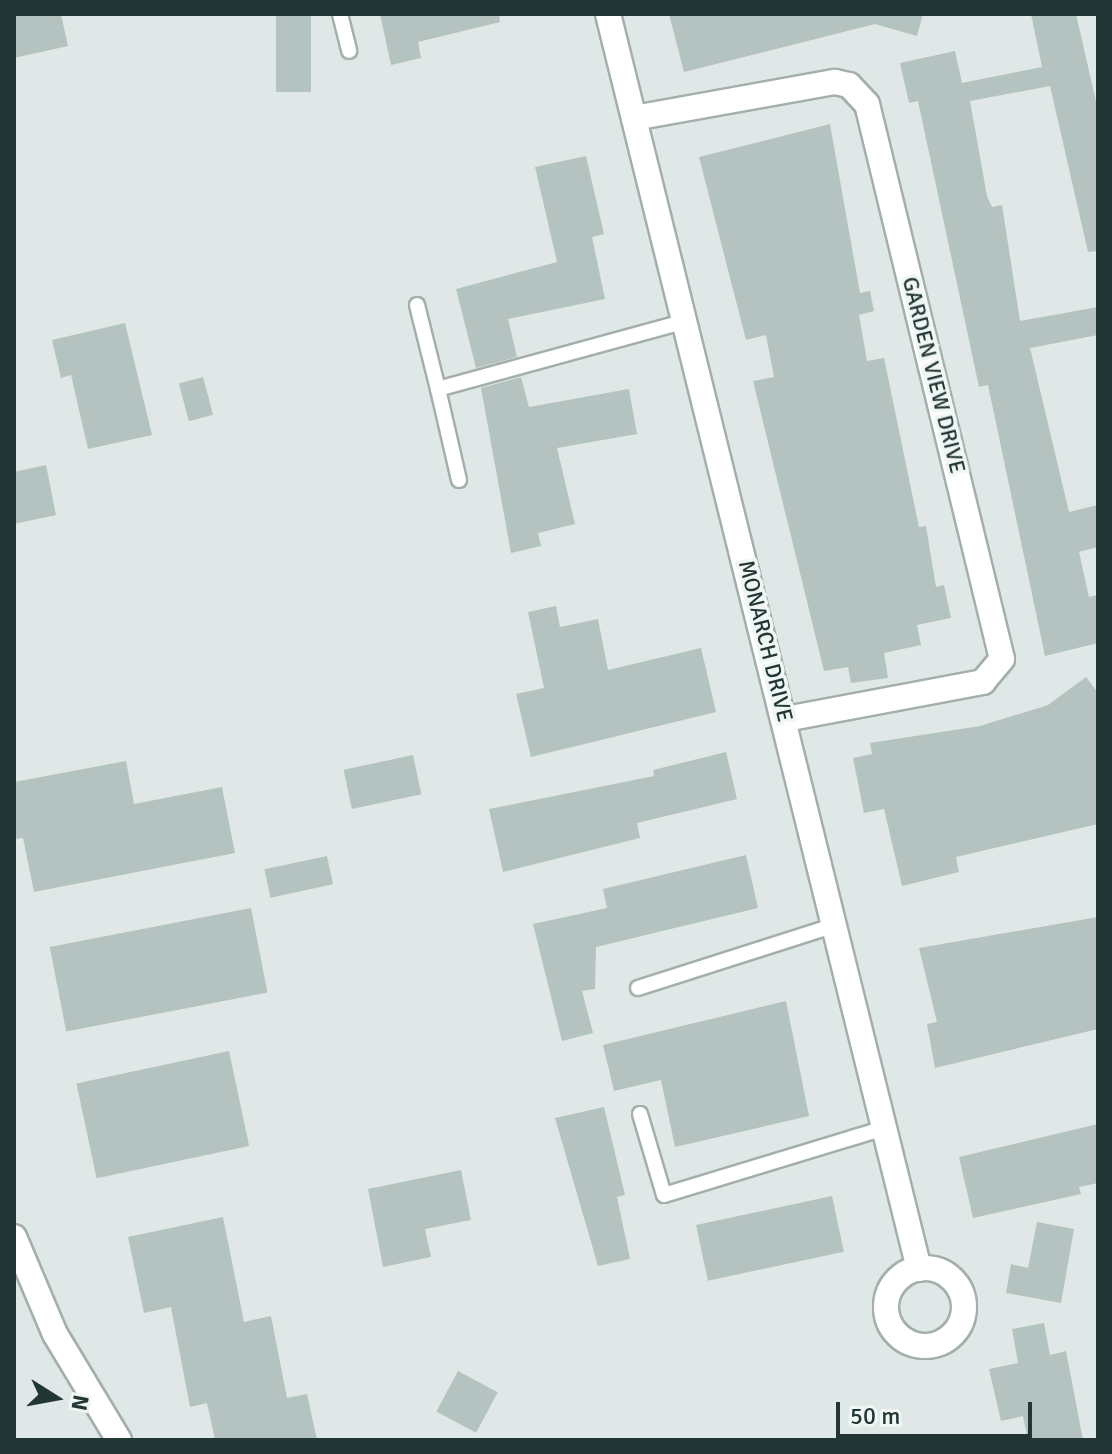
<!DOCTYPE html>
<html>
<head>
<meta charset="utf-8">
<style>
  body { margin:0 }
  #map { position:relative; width:1112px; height:1454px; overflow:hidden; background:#dfe8e6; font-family:Signika,sans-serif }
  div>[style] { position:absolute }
  .building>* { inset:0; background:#b5c3c0; transform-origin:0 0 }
  .roads { filter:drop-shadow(2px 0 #a3afad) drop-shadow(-2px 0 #a3afad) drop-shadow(0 2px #a3afad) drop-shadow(0 -2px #a3afad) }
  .lane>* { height:14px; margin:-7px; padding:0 7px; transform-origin:7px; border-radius:7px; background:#fff }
  .street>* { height:24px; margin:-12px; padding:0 12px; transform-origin:12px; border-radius:12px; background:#fff }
  .street>.ring { margin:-12px; padding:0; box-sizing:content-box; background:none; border:24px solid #fff; border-radius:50% }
  .secondary>* { height:24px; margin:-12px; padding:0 12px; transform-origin:12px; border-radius:12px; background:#fff }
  span { translate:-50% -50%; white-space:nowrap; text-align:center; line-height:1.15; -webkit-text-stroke:7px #eff6f4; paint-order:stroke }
  .street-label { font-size:22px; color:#223635 }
  .frame { position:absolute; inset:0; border:16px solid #223635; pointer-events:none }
  .north { position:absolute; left:16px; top:1358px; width:80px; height:80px; -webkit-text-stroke:6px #eff6f4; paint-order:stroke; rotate:101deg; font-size:22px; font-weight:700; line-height:32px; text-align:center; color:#223635 }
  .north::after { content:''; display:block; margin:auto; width:28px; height:36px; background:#223635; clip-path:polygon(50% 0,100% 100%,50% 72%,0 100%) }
  .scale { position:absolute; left:836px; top:1402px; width:196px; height:36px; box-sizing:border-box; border:4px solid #223635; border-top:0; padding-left:10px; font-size:24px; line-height:28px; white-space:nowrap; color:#223635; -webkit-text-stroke:6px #eff6f4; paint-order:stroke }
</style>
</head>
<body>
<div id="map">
  <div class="building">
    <div style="clip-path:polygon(14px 14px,61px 14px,68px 46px,14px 58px)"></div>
    <div style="left:276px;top:14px;width:35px;height:78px"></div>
    <div style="clip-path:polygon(380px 14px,499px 14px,500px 22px,418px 42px,421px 58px,391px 65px)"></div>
    <div style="clip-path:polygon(669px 14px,923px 14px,917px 36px,875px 24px,684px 72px)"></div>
    <div style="clip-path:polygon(1031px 14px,1076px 14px,1098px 110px,1098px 251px,1088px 252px,1050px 86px,970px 101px,987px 196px,992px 207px,1002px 205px,1020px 321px,1098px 307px,1098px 335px,1030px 348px,1069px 512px,1098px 505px,1098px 547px,1079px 552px,1089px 597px,1098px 595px,1098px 643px,1045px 656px,988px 385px,979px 387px,918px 101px,909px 103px,900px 63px,955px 51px,962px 83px,1042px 67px)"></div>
    <div style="clip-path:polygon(830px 124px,860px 293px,870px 291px,874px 311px,859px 315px,867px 361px,884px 358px,919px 527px,926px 526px,936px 587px,944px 585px,951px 618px,917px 625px,921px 645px,884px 653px,888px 678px,851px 683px,848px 667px,824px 671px,753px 381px,774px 377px,766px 335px,746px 340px,699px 157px)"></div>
    <div style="clip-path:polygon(586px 156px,604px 234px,592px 237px,605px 299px,508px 319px,517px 357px,476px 368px,456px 289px,557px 262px,535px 167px)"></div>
    <div style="clip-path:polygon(125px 323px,152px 435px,88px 449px,71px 375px,61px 378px,52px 340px)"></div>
    <div style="left:203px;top:377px;width:39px;height:25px;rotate:75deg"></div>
    <div style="clip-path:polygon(521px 377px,529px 407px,629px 389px,637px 434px,557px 448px,575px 524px,538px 533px,541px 546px,511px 553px,481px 388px)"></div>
    <div style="clip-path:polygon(46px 465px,56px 515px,14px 524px,14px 472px)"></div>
    <div style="clip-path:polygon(556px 606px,560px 627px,598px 619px,608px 670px,701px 648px,716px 712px,531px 757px,516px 694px,544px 688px,528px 612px)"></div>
    <div style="clip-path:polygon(1086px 677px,1098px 693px,1098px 824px,956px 857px,959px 872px,902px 886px,884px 809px,864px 813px,853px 758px,872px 754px,870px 743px,980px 726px,1048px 705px)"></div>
    <div style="clip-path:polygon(726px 752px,737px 799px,637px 823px,640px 838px,503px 872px,489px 809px,654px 776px,653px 770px)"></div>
    <div style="left:413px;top:755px;width:40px;height:71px;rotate:78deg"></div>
    <div style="clip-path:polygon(126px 761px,134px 804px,222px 787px,235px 853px,34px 892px,23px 838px,14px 839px,14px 782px)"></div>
    <div style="clip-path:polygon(746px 855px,758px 908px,596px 947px,595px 989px,582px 991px,593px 1033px,562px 1041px,533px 924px,607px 908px,603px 889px)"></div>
    <div style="left:327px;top:856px;width:29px;height:64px;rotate:78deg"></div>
    <div style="left:251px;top:908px;width:86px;height:205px;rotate:79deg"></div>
    <div style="clip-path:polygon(1098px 917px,1098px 1029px,935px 1068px,927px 1024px,937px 1022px,919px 948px)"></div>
    <div style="clip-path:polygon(786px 1001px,809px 1116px,675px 1147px,661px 1080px,614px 1091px,603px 1045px)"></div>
    <div style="left:229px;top:1051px;width:97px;height:156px;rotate:78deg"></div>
    <div style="clip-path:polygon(604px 1107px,625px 1195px,617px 1197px,630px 1259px,598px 1266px,555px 1118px)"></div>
    <div style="clip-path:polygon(1098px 1124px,1098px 1183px,1079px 1187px,1081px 1194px,973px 1218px,959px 1157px)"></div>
    <div style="clip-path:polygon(461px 1170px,471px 1220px,425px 1229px,431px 1257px,383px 1267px,368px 1189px)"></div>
    <div style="left:832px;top:1196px;width:57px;height:139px;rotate:78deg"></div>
    <div style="clip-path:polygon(223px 1217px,244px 1322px,271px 1316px,287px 1398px,307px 1394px,317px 1440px,215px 1440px,207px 1403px,190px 1407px,171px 1307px,144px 1313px,128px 1237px)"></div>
    <div style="clip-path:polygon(1037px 1222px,1074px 1229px,1061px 1303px,1006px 1293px,1011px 1264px,1028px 1268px)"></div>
    <div style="clip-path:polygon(1044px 1323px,1050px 1355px,1066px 1351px,1083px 1440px,1028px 1440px,1023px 1416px,1001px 1421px,989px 1369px,1018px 1363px,1012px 1329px)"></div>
    <div style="left:458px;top:1371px;width:45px;height:46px;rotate:28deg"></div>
  </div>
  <div class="roads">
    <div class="lane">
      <div style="left:340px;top:14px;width:38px;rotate:76deg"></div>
      <div style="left:417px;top:305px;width:87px;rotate:76deg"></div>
      <div style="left:459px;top:480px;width:93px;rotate:-103deg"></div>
      <div style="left:438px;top:389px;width:257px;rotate:-15.3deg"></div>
      <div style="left:638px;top:988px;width:208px;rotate:-17.7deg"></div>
      <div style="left:640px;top:1114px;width:84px;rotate:73.5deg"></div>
      <div style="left:664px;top:1195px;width:231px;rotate:-16.9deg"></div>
    </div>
    <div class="street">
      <div style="left:608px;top:14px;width:1293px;rotate:76.08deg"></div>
      <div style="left:634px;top:118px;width:204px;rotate:-10.2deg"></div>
      <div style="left:835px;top:82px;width:14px;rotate:12deg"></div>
      <div style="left:849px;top:85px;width:26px;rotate:47deg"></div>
      <div style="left:867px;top:104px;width:571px;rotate:76.33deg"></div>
      <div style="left:1002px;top:659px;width:30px;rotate:130deg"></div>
      <div style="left:983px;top:682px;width:201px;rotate:169.4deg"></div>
      <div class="ring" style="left:886px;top:1268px;width:54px;height:54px"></div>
    </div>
    <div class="secondary">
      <div style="left:14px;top:1237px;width:105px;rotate:67.1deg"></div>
      <div style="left:55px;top:1334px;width:124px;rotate:58.9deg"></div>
    </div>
  </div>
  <div class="street-label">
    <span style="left:934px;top:375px;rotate:76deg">GARDEN VIEW DRIVE</span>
    <span style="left:766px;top:641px;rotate:76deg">MONARCH DRIVE</span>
  </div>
  <div class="frame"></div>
  <div class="north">N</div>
  <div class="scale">50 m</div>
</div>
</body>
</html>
